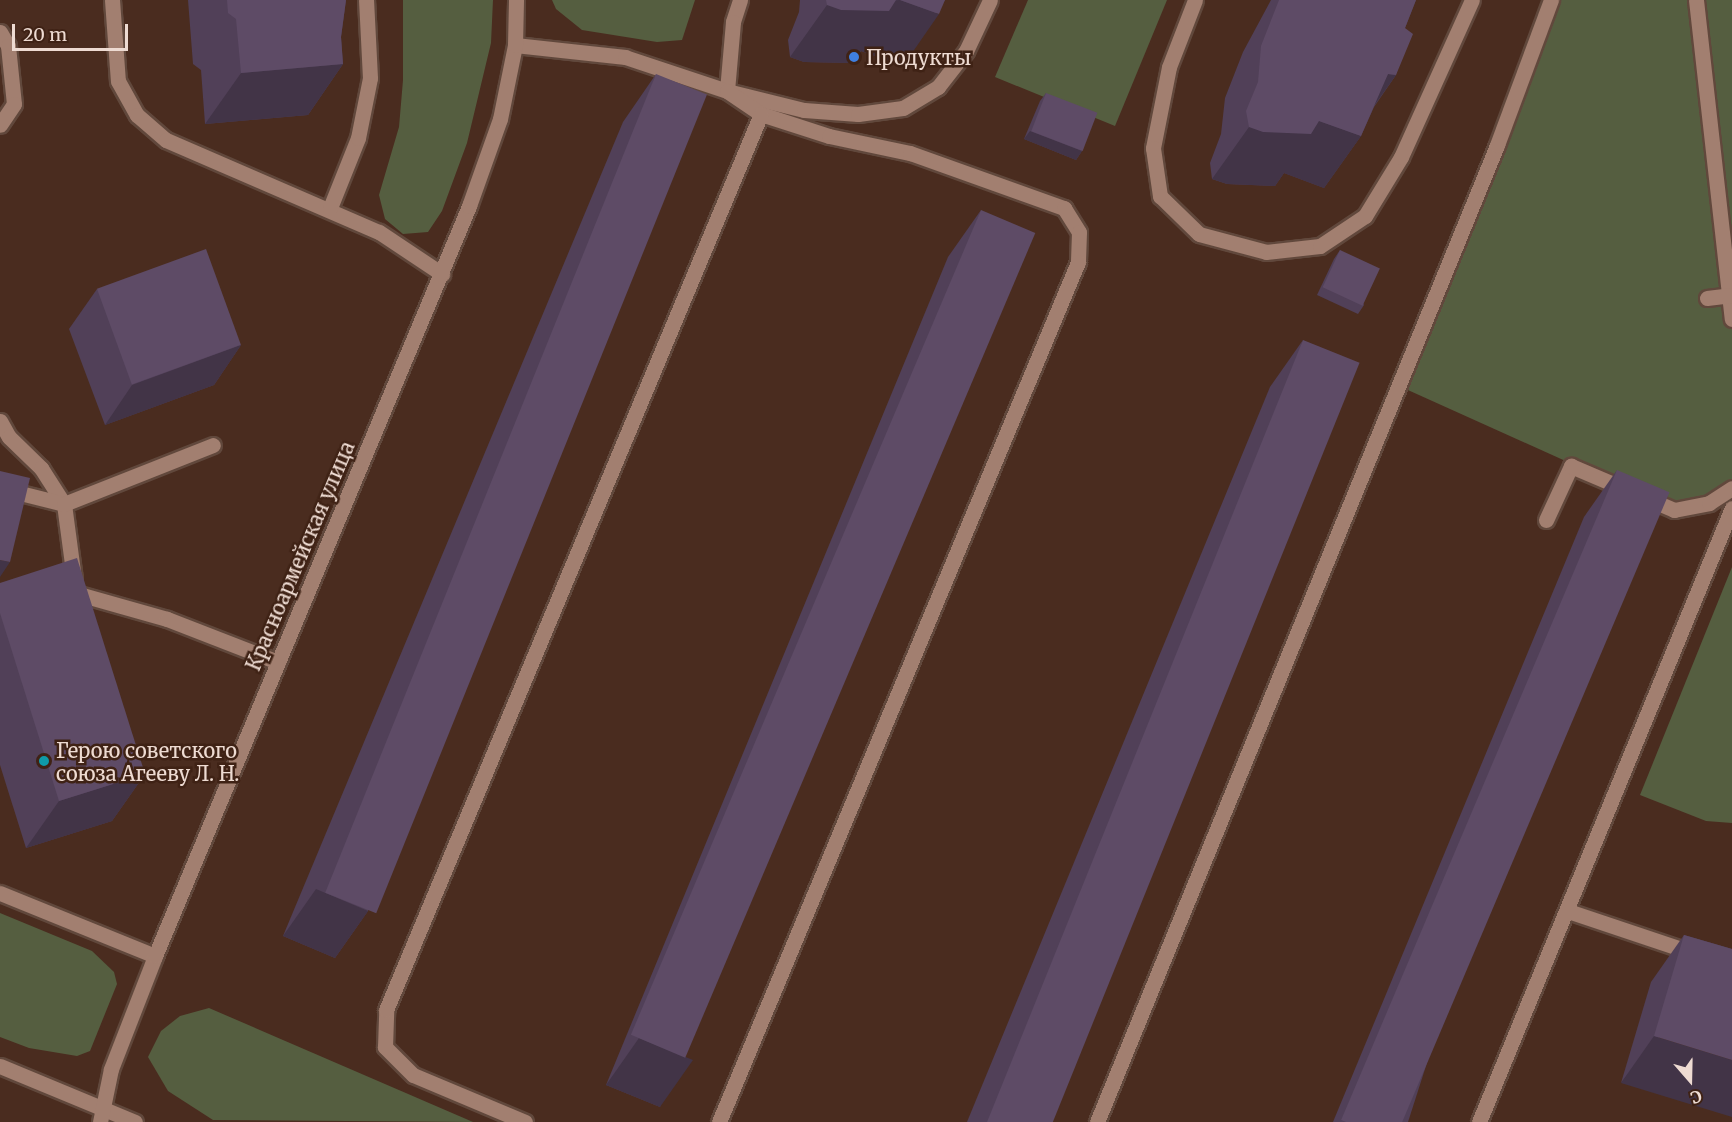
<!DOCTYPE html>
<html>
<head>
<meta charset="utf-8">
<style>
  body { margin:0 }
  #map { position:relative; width:1732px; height:1122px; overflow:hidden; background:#4a2c1f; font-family:Merriweather,serif }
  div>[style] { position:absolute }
  .green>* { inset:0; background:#555e40 }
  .roads { filter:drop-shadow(2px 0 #61483c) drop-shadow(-2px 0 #61483c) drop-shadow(0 2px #61483c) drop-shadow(0 -2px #61483c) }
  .minor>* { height:15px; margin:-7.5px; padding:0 7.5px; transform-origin:7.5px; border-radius:7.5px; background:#a27f70 }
  .wall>* { inset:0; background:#514058 }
  .shaded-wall>* { inset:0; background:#423447 }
  .building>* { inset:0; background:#5e4b66; transform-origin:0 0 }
  .dots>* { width:16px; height:16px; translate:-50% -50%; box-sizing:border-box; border:3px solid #3f2215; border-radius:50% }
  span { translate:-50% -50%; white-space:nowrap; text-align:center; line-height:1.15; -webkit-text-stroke:5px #3f2215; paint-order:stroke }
  .poi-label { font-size:20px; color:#eedbd2 }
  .left { translate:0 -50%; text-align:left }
  .street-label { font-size:20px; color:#eedbd2 }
  .north { position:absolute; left:1660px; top:1050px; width:60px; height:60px; -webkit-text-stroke:4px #3f2215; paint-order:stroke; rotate:160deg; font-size:16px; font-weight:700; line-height:24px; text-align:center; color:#eedbd2 }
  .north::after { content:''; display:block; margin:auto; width:21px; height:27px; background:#eedbd2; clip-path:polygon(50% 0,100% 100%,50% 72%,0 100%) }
  .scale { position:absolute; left:12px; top:24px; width:116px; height:27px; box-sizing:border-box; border:3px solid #eedbd2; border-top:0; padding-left:8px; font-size:18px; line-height:21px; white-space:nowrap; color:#eedbd2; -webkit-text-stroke:4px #3f2215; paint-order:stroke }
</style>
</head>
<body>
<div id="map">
  <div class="green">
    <div style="clip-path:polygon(403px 0,493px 0,491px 43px,467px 143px,442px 211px,428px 232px,403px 234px,385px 219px,379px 195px,399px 127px,403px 80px)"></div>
    <div style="clip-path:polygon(552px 0,695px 0,682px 40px,657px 42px,582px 30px,556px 9px)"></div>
    <div style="clip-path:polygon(1028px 0,1167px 0,1115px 126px,995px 77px)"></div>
    <div style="clip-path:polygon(1551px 0,1732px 0,1732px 488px,1674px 510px,1399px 386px)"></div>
    <div style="clip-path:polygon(1732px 567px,1732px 823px,1706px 821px,1640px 795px)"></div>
    <div style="clip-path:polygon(0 913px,92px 951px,114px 972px,117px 984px,90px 1051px,77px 1056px,29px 1048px,0 1037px)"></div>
    <div style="clip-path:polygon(209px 1008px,473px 1122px,213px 1120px,168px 1091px,148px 1057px,161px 1031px,180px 1016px)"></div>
  </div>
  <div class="roads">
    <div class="minor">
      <div style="left:112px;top:0;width:81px;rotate:85.8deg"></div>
      <div style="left:118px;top:81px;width:39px;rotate:61deg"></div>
      <div style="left:137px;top:115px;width:38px;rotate:41deg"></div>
      <div style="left:166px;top:140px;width:232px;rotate:23.4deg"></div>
      <div style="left:379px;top:232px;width:76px;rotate:33.7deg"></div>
      <div style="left:740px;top:0;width:23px;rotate:108deg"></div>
      <div style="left:733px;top:22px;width:69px;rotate:95deg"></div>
      <div style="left:727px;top:91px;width:79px;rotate:13.9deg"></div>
      <div style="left:804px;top:110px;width:54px;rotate:4.2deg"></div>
      <div style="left:858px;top:114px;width:45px;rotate:-7.6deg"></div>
      <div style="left:903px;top:108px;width:41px;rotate:-31deg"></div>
      <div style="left:938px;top:87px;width:46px;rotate:-52.1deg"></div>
      <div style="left:966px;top:51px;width:56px;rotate:-64.8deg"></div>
      <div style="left:1195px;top:0;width:72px;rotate:111.2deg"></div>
      <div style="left:1169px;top:67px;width:83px;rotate:101.2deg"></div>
      <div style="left:1153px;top:148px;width:49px;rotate:81.7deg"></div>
      <div style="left:1160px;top:196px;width:54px;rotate:44.3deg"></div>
      <div style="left:1199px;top:234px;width:69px;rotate:15deg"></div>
      <div style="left:1266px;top:252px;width:54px;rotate:-6.3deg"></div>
      <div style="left:1320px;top:246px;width:54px;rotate:-33.7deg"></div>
      <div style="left:1365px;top:216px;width:69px;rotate:-58.6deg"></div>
      <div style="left:1401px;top:157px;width:172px;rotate:-65.7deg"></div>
      <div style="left:1696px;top:0;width:321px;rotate:83.6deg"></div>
      <div style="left:0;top:32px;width:16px;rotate:60deg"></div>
      <div style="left:8px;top:46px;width:58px;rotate:84.1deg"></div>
      <div style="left:14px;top:104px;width:25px;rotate:124deg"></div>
      <div style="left:515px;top:45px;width:111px;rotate:6.2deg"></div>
      <div style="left:625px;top:57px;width:108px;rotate:18.4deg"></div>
      <div style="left:727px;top:91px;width:41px;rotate:34.1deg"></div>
      <div style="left:761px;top:114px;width:71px;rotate:17.9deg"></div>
      <div style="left:829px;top:136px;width:83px;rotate:11.9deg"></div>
      <div style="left:910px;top:153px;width:164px;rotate:19.7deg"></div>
      <div style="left:1064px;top:208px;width:28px;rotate:58deg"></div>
      <div style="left:1079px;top:232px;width:30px;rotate:92deg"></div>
      <div style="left:1078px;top:262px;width:932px;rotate:112.66deg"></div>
      <div style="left:330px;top:208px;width:75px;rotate:-68.2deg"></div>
      <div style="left:358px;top:138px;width:61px;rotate:-78.7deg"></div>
      <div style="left:370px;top:78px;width:78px;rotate:-92.9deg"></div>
      <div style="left:1707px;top:298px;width:23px;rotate:-7deg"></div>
      <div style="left:0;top:421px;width:18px;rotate:61deg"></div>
      <div style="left:9px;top:437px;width:45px;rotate:44.1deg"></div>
      <div style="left:41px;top:468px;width:43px;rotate:57.4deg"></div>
      <div style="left:64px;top:504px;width:76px;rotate:82.4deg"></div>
      <div style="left:0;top:488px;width:66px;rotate:14deg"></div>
      <div style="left:64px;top:504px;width:160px;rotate:-21.6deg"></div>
      <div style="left:1546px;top:520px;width:60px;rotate:-65.2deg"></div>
      <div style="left:1571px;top:466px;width:112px;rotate:23.1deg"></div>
      <div style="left:1674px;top:510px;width:36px;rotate:-11deg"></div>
      <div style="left:1709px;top:503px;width:27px;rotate:-33deg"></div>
      <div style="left:68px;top:591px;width:103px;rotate:15.8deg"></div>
      <div style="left:167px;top:619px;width:119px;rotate:21.2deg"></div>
      <div style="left:0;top:893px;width:167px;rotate:22.1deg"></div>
      <div style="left:1568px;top:911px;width:173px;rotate:18.5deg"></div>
      <div style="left:0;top:1066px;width:146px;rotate:22.5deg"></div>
      <div style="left:100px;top:1122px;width:54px;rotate:-78.3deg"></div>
      <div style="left:111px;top:1069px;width:121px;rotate:-68.7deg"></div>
      <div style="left:155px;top:956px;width:813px;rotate:-67.28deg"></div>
      <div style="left:469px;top:206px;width:92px;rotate:-70.4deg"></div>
      <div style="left:500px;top:119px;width:76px;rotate:-78.5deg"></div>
      <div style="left:515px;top:45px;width:45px;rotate:-88.7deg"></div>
      <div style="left:525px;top:1122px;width:121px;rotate:-157.2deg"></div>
      <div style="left:413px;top:1075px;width:40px;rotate:-135deg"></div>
      <div style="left:385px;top:1047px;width:37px;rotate:-88deg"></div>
      <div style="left:386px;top:1010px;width:971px;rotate:-67.29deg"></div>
      <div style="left:1097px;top:1122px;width:1056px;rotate:-67.73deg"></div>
      <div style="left:1497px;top:145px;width:155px;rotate:-69.6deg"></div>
      <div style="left:1479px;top:1122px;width:664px;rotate:-67.61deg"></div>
    </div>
  </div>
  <div class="wall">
    <div style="clip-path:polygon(188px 0,346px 0,341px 37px,343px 64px,308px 115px,205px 124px,201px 70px,193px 64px)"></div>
    <div style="clip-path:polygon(800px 0,945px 0,903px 66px,861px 51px,852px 63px,804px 62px,790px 57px,788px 40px,799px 12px)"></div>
    <div style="clip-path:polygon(1271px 0,1416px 0,1405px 28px,1396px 75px,1374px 107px,1361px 136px,1324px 188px,1284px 173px,1275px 186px,1227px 184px,1212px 179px,1210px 163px,1221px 134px,1225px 98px,1243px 52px)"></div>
    <div style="clip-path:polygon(656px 74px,368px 911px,335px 958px,283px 936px,623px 122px)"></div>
    <div style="clip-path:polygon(1046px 93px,1082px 151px,1076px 160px,1024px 139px,1040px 101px)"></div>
    <div style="clip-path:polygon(981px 210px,660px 1107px,606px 1085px,948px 257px)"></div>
    <div style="clip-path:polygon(1340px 250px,1364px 305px,1358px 314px,1317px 295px,1334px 259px)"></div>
    <div style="clip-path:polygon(97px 289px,241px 345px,214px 385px,105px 425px,69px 329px)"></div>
    <div style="clip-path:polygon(1303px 340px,1045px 1122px,967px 1122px,1270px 387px)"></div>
    <div style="clip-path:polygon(1617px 470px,1408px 1122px,1333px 1122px,1584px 517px)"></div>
    <div style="clip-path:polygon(0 583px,145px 774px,112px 821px,26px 848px,0 765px)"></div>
    <div style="clip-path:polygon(1684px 935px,1732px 949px,1621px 1083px,1651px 982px)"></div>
  </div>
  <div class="shaded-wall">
    <div style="clip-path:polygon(900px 0,939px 14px,903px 66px,861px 51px,852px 63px,804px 62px,790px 57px,827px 5px)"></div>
    <div style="clip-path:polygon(343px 64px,308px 115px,205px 124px,241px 73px)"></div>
    <div style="clip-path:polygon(1388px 74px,1396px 75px,1359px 127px)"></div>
    <div style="clip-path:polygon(1319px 121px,1361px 136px,1324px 188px,1284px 173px,1275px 186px,1227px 184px,1212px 179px,1249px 127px)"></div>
    <div style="clip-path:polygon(1030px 131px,1082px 151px,1076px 160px,1024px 139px)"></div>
    <div style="clip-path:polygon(241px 345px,214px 385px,105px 425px,132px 385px)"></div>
    <div style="clip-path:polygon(0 560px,10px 562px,0 577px)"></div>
    <div style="clip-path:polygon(145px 774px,112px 821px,26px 848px,59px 801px)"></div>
    <div style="clip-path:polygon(316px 889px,368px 911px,335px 958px,283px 936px)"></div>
    <div style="clip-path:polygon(1654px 1036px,1732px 1060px,1732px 1117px,1621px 1083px)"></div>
    <div style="clip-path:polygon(639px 1038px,693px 1060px,660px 1107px,606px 1085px)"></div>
  </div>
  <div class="building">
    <div style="clip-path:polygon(227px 0,346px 0,341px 37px,343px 64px,241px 73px,236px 19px,228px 13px)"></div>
    <div style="clip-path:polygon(826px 0,896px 0,889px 11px,841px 10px,827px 5px)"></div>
    <div style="clip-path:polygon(900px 0,945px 0,939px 14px)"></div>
    <div style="clip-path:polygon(1279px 0,1416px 0,1405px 28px,1413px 34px,1396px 75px,1388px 74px,1361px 136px,1319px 121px,1311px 134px,1263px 132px,1249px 127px,1246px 111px,1258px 82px,1261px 46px)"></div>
    <div style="left:656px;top:74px;width:55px;height:883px;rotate:22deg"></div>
    <div style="left:1046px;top:93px;width:55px;height:41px;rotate:21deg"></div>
    <div style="left:981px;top:210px;width:59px;height:896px;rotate:23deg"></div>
    <div style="left:206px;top:249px;width:102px;height:116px;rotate:70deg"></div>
    <div style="left:1340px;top:250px;width:44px;height:41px;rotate:25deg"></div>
    <div style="left:1303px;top:340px;width:61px;height:846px;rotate:22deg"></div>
    <div style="left:1617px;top:470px;width:57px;height:706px;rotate:23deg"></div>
    <div style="clip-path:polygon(0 471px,30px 478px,10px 562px,0 560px)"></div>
    <div style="clip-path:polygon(77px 558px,145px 774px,59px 801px,0 613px,0 583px)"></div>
    <div style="clip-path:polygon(1684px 935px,1732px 949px,1732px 1060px,1654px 1036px)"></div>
  </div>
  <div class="dots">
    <div style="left:854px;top:57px;background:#3f7fe0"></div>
    <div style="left:44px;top:761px;background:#0f9aa8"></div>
  </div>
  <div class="poi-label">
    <span class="left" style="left:866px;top:57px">Продукты</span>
    <span class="left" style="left:56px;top:762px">Герою советского<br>союза Агееву Л. Н.</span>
  </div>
  <div class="street-label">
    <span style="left:300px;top:556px;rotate:-67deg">Красноармейская улица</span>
  </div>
  <div class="north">С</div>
  <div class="scale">20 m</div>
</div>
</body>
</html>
